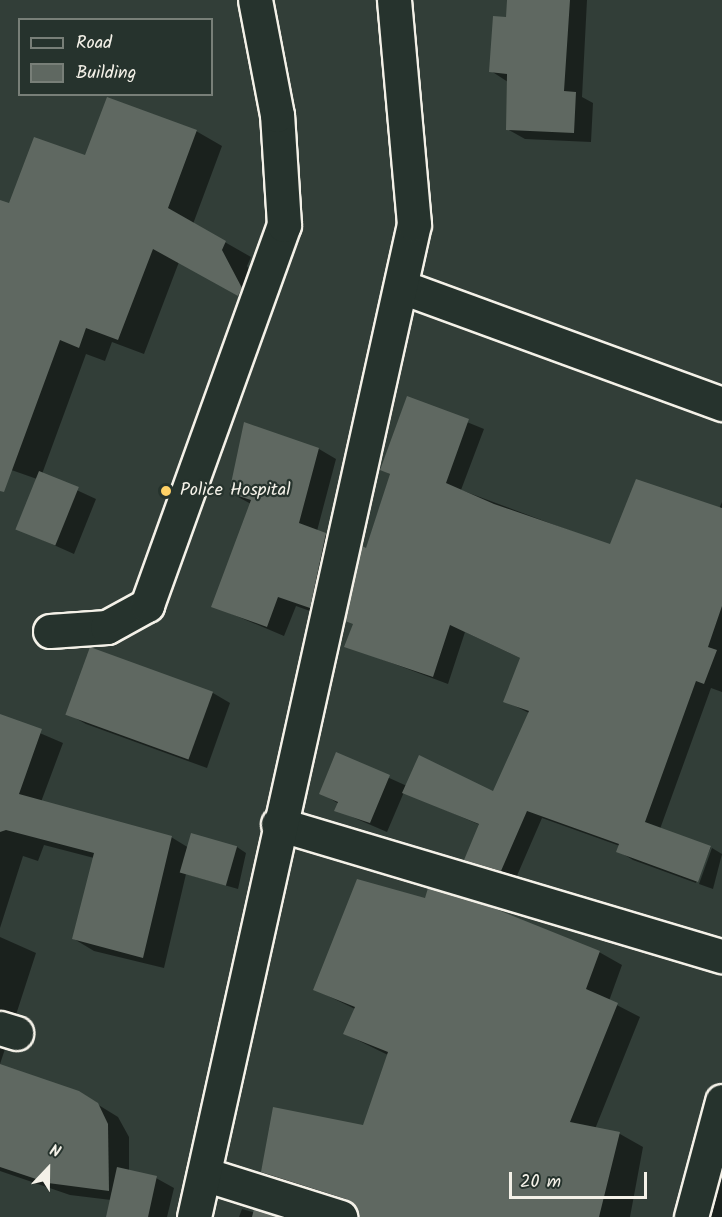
<!DOCTYPE html>
<html>
<head>
<meta charset="utf-8">
<style>
  body { margin:0 }
  #map { position:relative; width:722px; height:1217px; overflow:hidden; background:#323e38; font-family:Kalam,sans-serif }
  div>[style] { position:absolute }
  .shadow>* { inset:0; background:#0007 }
  .building>* { inset:0; background:#5f6861; transform-origin:0 0 }
  .roads { filter:drop-shadow(2px 0 #f4f1e8) drop-shadow(-2px 0 #f4f1e8) drop-shadow(0 2px #f4f1e8) drop-shadow(0 -2px #f4f1e8) }
  .minor>* { height:33px; margin:-16.5px; padding:0 16.5px; transform-origin:16.5px; border-radius:16.5px; background:#26332d }
  .dots>* { width:16px; height:16px; translate:-50% -50%; box-sizing:border-box; border:3px solid #26332d; border-radius:50% }
  span { translate:-50% -50%; white-space:nowrap; text-align:center; line-height:1.15; -webkit-text-stroke:4.5px #26332d; paint-order:stroke }
  .poi-label { font-size:18px; color:#f4f1e8 }
  .left { translate:0 -50%; text-align:left }
  .legend { position:absolute; left:18px; top:18px; width:195px; height:78px; box-sizing:border-box; background:#26332d; border:2px solid #787f78; margin:0; padding:8px 10px; list-style:none; font-size:18px; color:#f4f1e8 }
  .legend li { display:flex; align-items:center; gap:12px; height:30px }
  .legend b { width:30px; border:2px solid #787f78 }
  .north { position:absolute; left:18px; top:1139px; width:60px; height:60px; -webkit-text-stroke:4px #26332d; paint-order:stroke; rotate:22deg; font-size:16px; font-weight:700; line-height:24px; text-align:center; color:#f4f1e8 }
  .north::after { content:''; display:block; margin:auto; width:21px; height:27px; background:#f4f1e8; clip-path:polygon(50% 0,100% 100%,50% 72%,0 100%) }
  .scale { position:absolute; left:509px; top:1172px; width:138px; height:27px; box-sizing:border-box; border:3px solid #f4f1e8; border-top:0; padding-left:8px; font-size:18px; line-height:21px; white-space:nowrap; color:#f4f1e8; -webkit-text-stroke:4px #26332d; paint-order:stroke }
</style>
</head>
<body>
<div id="map">
  <div class="shadow">
    <div style="clip-path:polygon(508px 0,587px 0,582px 97px,593px 103px,591px 142px,525px 139px,507px 129px,508px 82px,491px 71px,508px 18px)"></div>
    <div style="clip-path:polygon(196px 131px,222px 146px,193px 224px,251px 257px,247px 266px,267px 303px,264px 310px,179px 262px,144px 354px,112px 342px,105px 361px,86px 354px,42px 474px,96px 499px,74px 554px,18px 529px,37px 479px,0 466px,0 201px,10px 205px,86px 157px)"></div>
    <div style="clip-path:polygon(408px 398px,484px 429px,461px 490px,611px 546px,719px 509px,722px 502px,722px 692px,711px 688px,660px 829px,711px 847px,696px 883px,633px 860px,618px 851px,620px 846px,542px 818px,516px 878px,466px 859px,480px 825px,404px 792px,387px 832px,336px 810px,339px 804px,321px 793px,336px 754px,407px 786px,494px 793px,529px 713px,505px 701px,522px 659px,465px 632px,448px 684px,346px 646px,354px 624px,367px 550px,391px 475px,382px 469px)"></div>
    <div style="clip-path:polygon(246px 424px,319px 449px,336px 459px,317px 531px,343px 544px,327px 617px,296px 606px,284px 636px,213px 606px,251px 504px,231px 493px)"></div>
    <div style="clip-path:polygon(91px 649px,213px 693px,230px 703px,207px 768px,86px 724px,68px 714px)"></div>
    <div style="clip-path:polygon(0 716px,63px 743px,41px 802px,171px 837px,189px 848px,237px 847px,246px 853px,238px 889px,186px 874px,164px 968px,94px 951px,74px 939px,94px 858px,44px 845px,38px 861px,23px 856px,0 928px)"></div>
    <div style="clip-path:polygon(712px 848px,722px 854px,713px 889px,699px 884px)"></div>
    <div style="clip-path:polygon(0 937px,36px 953px,13px 1024px,3px 1034px,5px 1049px,0 1064px)"></div>
    <div style="clip-path:polygon(599px 952px,622px 965px,609px 1001px,640px 1017px,595px 1129px,620px 1134px,643px 1147px,630px 1217px,359px 1217px,355px 1207px,285px 1185px,262px 1172px,364px 1126px,388px 1055px,345px 1034px,355px 1009px,314px 989px)"></div>
    <div style="clip-path:polygon(0 1066px,79px 1093px,118px 1117px,129px 1137px,129px 1171px,156px 1178px,174px 1188px,167px 1217px,107px 1217px,111px 1200px,70px 1195px,0 1171px)"></div>
    <div style="clip-path:polygon(722px 1176px,722px 1217px,710px 1217px)"></div>
    <div style="clip-path:polygon(242px 1209px,270px 1217px,239px 1217px)"></div>
  </div>
  <div class="building">
    <div style="clip-path:polygon(507px 0,570px 0,564px 91px,576px 92px,574px 133px,506px 130px,507px 74px,489px 72px,493px 16px,506px 17px)"></div>
    <div style="clip-path:polygon(107px 97px,197px 130px,168px 208px,226px 241px,222px 250px,242px 288px,238px 296px,153px 249px,118px 340px,86px 328px,79px 348px,60px 340px,4px 492px,0 491px,0 200px,9px 203px,34px 137px,85px 155px)"></div>
    <div style="clip-path:polygon(407px 396px,469px 419px,446px 483px,494px 504px,610px 544px,636px 479px,722px 508px,722px 606px,708px 647px,717px 650px,704px 684px,696px 681px,645px 822px,711px 846px,698px 882px,616px 852px,619px 844px,527px 811px,501px 871px,464px 860px,479px 824px,402px 793px,419px 755px,493px 791px,529px 711px,503px 702px,520px 658px,450px 625px,433px 677px,344px 647px,353px 624px,345px 621px,362px 546px,366px 548px,390px 474px,380px 470px)"></div>
    <div style="clip-path:polygon(244px 422px,319px 448px,299px 523px,326px 533px,310px 608px,278px 597px,267px 627px,211px 607px,251px 500px,229px 493px)"></div>
    <div style="left:39px;top:471px;width:43px;height:63px;rotate:22deg"></div>
    <div style="left:90px;top:647px;width:131px;height:72px;rotate:20deg"></div>
    <div style="clip-path:polygon(0 714px,42px 729px,19px 794px,172px 836px,143px 958px,72px 939px,94px 853px,6px 830px,0 832px)"></div>
    <div style="clip-path:polygon(336px 752px,390px 775px,370px 823px,334px 811px,338px 802px,319px 794px)"></div>
    <div style="left:191px;top:833px;width:48px;height:41px;rotate:16deg"></div>
    <div style="clip-path:polygon(357px 879px,425px 898px,428px 888px,486px 905px,600px 951px,586px 989px,618px 1003px,570px 1122px,620px 1132px,599px 1217px,358px 1217px,354px 1205px,346px 1199px,261px 1172px,273px 1107px,363px 1125px,388px 1052px,343px 1034px,355px 1007px,313px 990px)"></div>
    <div style="clip-path:polygon(0 1064px,79px 1091px,98px 1103px,108px 1124px,109px 1191px,48px 1183px,0 1167px)"></div>
    <div style="clip-path:polygon(117px 1167px,157px 1176px,148px 1217px,106px 1217px)"></div>
    <div style="clip-path:polygon(254px 1209px,278px 1217px,252px 1217px)"></div>
  </div>
  <div class="roads">
    <div class="minor">
      <div style="left:402px;top:287px;width:341px;rotate:20.1deg"></div>
      <div style="left:50px;top:631px;width:57px;rotate:-4deg"></div>
      <div style="left:107px;top:627px;width:46px;rotate:-28.8deg"></div>
      <div style="left:147px;top:605px;width:404px;rotate:-70.2deg"></div>
      <div style="left:284px;top:225px;width:110px;rotate:-93.6deg"></div>
      <div style="left:277px;top:115px;width:117px;rotate:-100.8deg"></div>
      <div style="left:278px;top:824px;width:463px;rotate:16.6deg"></div>
      <div style="left:0;top:1028px;width:17px;rotate:17deg"></div>
      <div style="left:204px;top:1174px;width:143px;rotate:17.5deg"></div>
      <div style="left:194px;top:1217px;width:1017px;rotate:-77.51deg"></div>
      <div style="left:414px;top:224px;width:225px;rotate:-95.1deg"></div>
      <div style="left:691px;top:1217px;width:120px;rotate:-75deg"></div>
    </div>
  </div>
  <div class="dots">
    <div style="left:166px;top:491px;background:#ffd166"></div>
  </div>
  <div class="poi-label">
    <span class="left" style="left:180px;top:491px">Police Hospital</span>
  </div>
  <ul class="legend">
  <li><b style="height:8px;background:#26332d"></b>Road</li>
  <li><b style="height:16px;background:#5f6861"></b>Building</li>
  </ul>
  <div class="north">N</div>
  <div class="scale">20 m</div>
</div>
</body>
</html>
